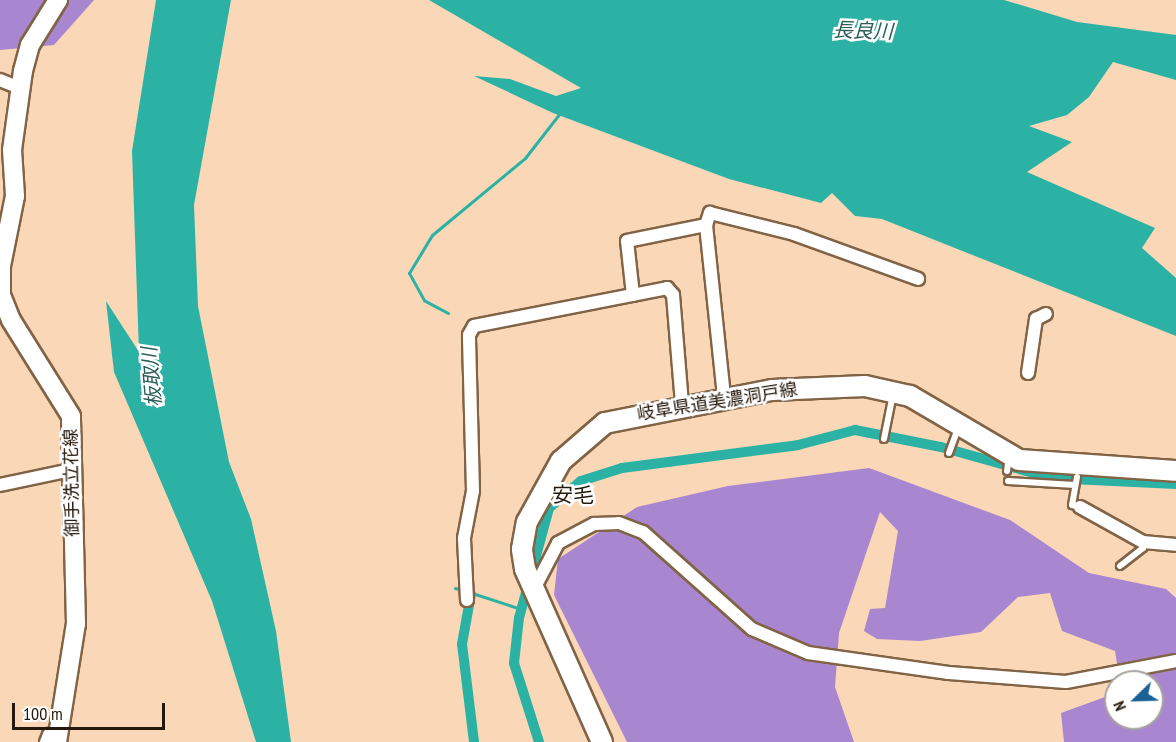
<!DOCTYPE html>
<html>
<head>
<meta charset="utf-8">
<style>
  body { margin:0 }
  #map { position:relative; width:1176px; height:742px; overflow:hidden; background:#f9d7b7; font-family:"PT Sans Narrow","Noto Sans JP",sans-serif }
  div>[style] { position:absolute }
  .forest>* { inset:0; background:#a986d0 }
  .water>* { inset:0; background:#2cb2a5 }
  .stream>* { height:3px; margin:-1.5px; padding:0 1.5px; transform-origin:1.5px; border-radius:1.5px; background:#2cb2a5 }
  .canal>* { height:10px; margin:-5px; padding:0 5px; transform-origin:5px; border-radius:5px; background:#2cb2a5 }
  .roads { filter:drop-shadow(2px 0 #816346) drop-shadow(-2px 0 #816346) drop-shadow(0 2px #816346) drop-shadow(0 -2px #816346) }
  .service>* { height:6px; margin:-3px; padding:0 3px; transform-origin:3px; border-radius:3px; background:#fff }
  .minor>* { height:12px; margin:-6px; padding:0 6px; transform-origin:6px; border-radius:6px; background:#fff }
  .secondary>* { height:18px; margin:-9px; padding:0 9px; transform-origin:9px; border-radius:9px; background:#fff }
  .primary>* { height:20px; margin:-10px; padding:0 10px; transform-origin:10px; border-radius:10px; background:#fff }
  span { translate:-50% -50%; white-space:nowrap; text-align:center; line-height:1.15; -webkit-text-stroke:5px #fff; paint-order:stroke }
  .street-label { font-size:18px; color:#25190d }
  .water-label { font-size:20px; color:#2a5e58; font-style:italic }
  .quarter-label { font-size:21px; color:#25190d }
  .north { position:absolute; left:1104px; top:670px; width:60px; height:60px; box-sizing:border-box; background:#fff; border:2px solid #a8a39e; border-radius:50%; rotate:247deg; font-size:16px; font-weight:700; line-height:24px; text-align:center; color:#25190d }
  .north::after { content:''; display:block; margin:auto; width:21px; height:27px; background:#1a6195; clip-path:polygon(50% 0,100% 100%,50% 72%,0 100%) }
  .scale { position:absolute; left:12px; top:703px; width:153px; height:27px; box-sizing:border-box; border:3px solid #25190d; border-top:0; padding-left:8px; font-size:18px; line-height:21px; white-space:nowrap; color:#25190d; -webkit-text-stroke:4px #fff; paint-order:stroke }
</style>
</head>
<body>
<div id="map">
  <div class="forest">
    <div style="clip-path:polygon(0 0,94px 0,54px 45px,0 50px)"></div>
    <div style="clip-path:polygon(869px 468px,1010px 520px,1089px 573px,1166px 589px,1176px 598px,1176px 742px,1064px 742px,1061px 713px,1116px 693px,1116px 718px,1152px 718px,1152px 682px,1120px 682px,1115px 651px,1062px 631px,1050px 593px,1018px 597px,981px 632px,920px 641px,877px 639px,864px 631px,870px 609px,885px 608px,898px 531px,880px 512px,839px 633px,835px 687px,854px 742px,627px 742px,554px 595px,558px 559px,637px 507px,728px 486px)"></div>
  </div>
  <div class="water">
    <div style="clip-path:polygon(156px 0,231px 0,194px 205px,198px 306px,229px 462px,251px 519px,276px 631px,291px 742px,256px 742px,212px 601px,114px 372px,106px 301px,139px 352px,132px 151px)"></div>
    <div style="clip-path:polygon(429px 0,1004px 0,1077px 22px,1176px 35px,1176px 80px,1113px 62px,1089px 97px,1067px 115px,1029px 126px,1072px 142px,1027px 172px,1155px 228px,1142px 248px,1176px 278px,1176px 336px,882px 219px,855px 216px,832px 193px,821px 203px,729px 179px,553px 113px,474px 76px,510px 79px,556px 96px,581px 88px)"></div>
  </div>
  <div class="stream">
    <div style="left:448px;top:313px;width:27px;rotate:-152deg"></div>
    <div style="left:424px;top:300px;width:31px;rotate:-119deg"></div>
    <div style="left:409px;top:273px;width:44px;rotate:-58.8deg"></div>
    <div style="left:432px;top:235px;width:121px;rotate:-39.6deg"></div>
    <div style="left:525px;top:158px;width:57px;rotate:-52.1deg"></div>
    <div style="left:455px;top:588px;width:8px;rotate:14deg"></div>
    <div style="left:469px;top:592px;width:55px;rotate:18.1deg"></div>
  </div>
  <div class="canal">
    <div style="left:471px;top:594px;width:51px;rotate:100.2deg"></div>
    <div style="left:462px;top:644px;width:99px;rotate:83deg"></div>
    <div style="left:539px;top:742px;width:83px;rotate:-107.6deg"></div>
    <div style="left:514px;top:663px;width:45px;rotate:-83.7deg"></div>
    <div style="left:519px;top:618px;width:114px;rotate:-74.7deg"></div>
    <div style="left:549px;top:508px;width:42px;rotate:-40.2deg"></div>
    <div style="left:581px;top:481px;width:43px;rotate:-17.6deg"></div>
    <div style="left:622px;top:468px;width:177px;rotate:-7.4deg"></div>
    <div style="left:798px;top:445px;width:59px;rotate:-14.7deg"></div>
    <div style="left:855px;top:430px;width:88px;rotate:11.2deg"></div>
    <div style="left:941px;top:447px;width:114px;rotate:15.7deg"></div>
    <div style="left:1051px;top:478px;width:125px;rotate:2.7deg"></div>
  </div>
  <div class="roads">
    <div class="service">
      <div style="left:884px;top:439px;width:46px;rotate:-78.7deg"></div>
      <div style="left:949px;top:453px;width:27px;rotate:-70deg"></div>
      <div style="left:1007px;top:471px;width:14px;rotate:-82deg"></div>
      <div style="left:1077px;top:477px;width:28px;rotate:100deg"></div>
      <div style="left:1072px;top:505px;width:8px;rotate:14deg"></div>
      <div style="left:1008px;top:481px;width:67px;rotate:3.4deg"></div>
      <div style="left:1120px;top:566px;width:29px;rotate:-38deg"></div>
      <div style="left:1143px;top:548px;width:6px;rotate:-90deg"></div>
    </div>
    <div class="minor">
      <div style="left:0;top:80px;width:22px;rotate:22deg"></div>
      <div style="left:706px;top:225px;width:13px;rotate:-72deg"></div>
      <div style="left:710px;top:213px;width:87px;rotate:14deg"></div>
      <div style="left:794px;top:234px;width:132px;rotate:19.9deg"></div>
      <div style="left:633px;top:295px;width:54px;rotate:-96.3deg"></div>
      <div style="left:627px;top:241px;width:81px;rotate:-11.4deg"></div>
      <div style="left:706px;top:225px;width:173px;rotate:84deg"></div>
      <div style="left:1028px;top:373px;width:55px;rotate:-81.6deg"></div>
      <div style="left:1036px;top:319px;width:11px;rotate:-27deg"></div>
      <div style="left:0;top:485px;width:73px;rotate:-11.9deg"></div>
      <div style="left:1080px;top:507px;width:72px;rotate:29.1deg"></div>
      <div style="left:1143px;top:542px;width:33px;rotate:5deg"></div>
      <div style="left:534px;top:589px;width:52px;rotate:-62.4deg"></div>
      <div style="left:558px;top:543px;width:41px;rotate:-27.8deg"></div>
      <div style="left:594px;top:524px;width:25px;rotate:-2deg"></div>
      <div style="left:619px;top:523px;width:26px;rotate:21deg"></div>
      <div style="left:643px;top:532px;width:146px;rotate:41.7deg"></div>
      <div style="left:752px;top:629px;width:61px;rotate:23.2deg"></div>
      <div style="left:808px;top:653px;width:142px;rotate:8.1deg"></div>
      <div style="left:949px;top:673px;width:117px;rotate:4.4deg"></div>
      <div style="left:1066px;top:682px;width:112px;rotate:-10.8deg"></div>
      <div style="left:467px;top:600px;width:62px;rotate:-92.8deg"></div>
      <div style="left:464px;top:538px;width:48px;rotate:-79.2deg"></div>
      <div style="left:473px;top:491px;width:156px;rotate:-91.5deg"></div>
      <div style="left:469px;top:335px;width:10px;rotate:-61deg"></div>
      <div style="left:474px;top:326px;width:197px;rotate:-11.1deg"></div>
      <div style="left:667px;top:288px;width:9px;rotate:49deg"></div>
      <div style="left:673px;top:295px;width:110px;rotate:85.3deg"></div>
      <div style="left:46px;top:742px;width:8px;rotate:-67deg"></div>
      <div style="left:49px;top:735px;width:9px;rotate:6deg"></div>
    </div>
    <div class="secondary">
      <div style="left:57px;top:742px;width:120px;rotate:-80.9deg"></div>
      <div style="left:76px;top:624px;width:208px;rotate:-91.4deg"></div>
      <div style="left:71px;top:416px;width:113px;rotate:-122deg"></div>
      <div style="left:11px;top:320px;width:27px;rotate:-112deg"></div>
      <div style="left:1px;top:295px;width:29px;rotate:-90deg"></div>
      <div style="left:1px;top:266px;width:71px;rotate:-78.7deg"></div>
      <div style="left:15px;top:196px;width:46px;rotate:-93.7deg"></div>
      <div style="left:12px;top:150px;width:80px;rotate:-82.1deg"></div>
      <div style="left:23px;top:71px;width:27px;rotate:-75deg"></div>
      <div style="left:30px;top:45px;width:53px;rotate:-58.1deg"></div>
    </div>
    <div class="primary">
      <div style="left:602px;top:742px;width:189px;rotate:-114deg"></div>
      <div style="left:525px;top:569px;width:20px;rotate:-99deg"></div>
      <div style="left:522px;top:549px;width:27px;rotate:-80deg"></div>
      <div style="left:527px;top:522px;width:70px;rotate:-60.9deg"></div>
      <div style="left:561px;top:461px;width:58px;rotate:-40.8deg"></div>
      <div style="left:605px;top:423px;width:170px;rotate:-11.2deg"></div>
      <div style="left:772px;top:390px;width:93px;rotate:-2.5deg"></div>
      <div style="left:865px;top:386px;width:46px;rotate:12.5deg"></div>
      <div style="left:910px;top:396px;width:126px;rotate:30.4deg"></div>
      <div style="left:1019px;top:460px;width:157px;rotate:4deg"></div>
    </div>
  </div>
  <div class="street-label">
    <span style="left:717px;top:402px;rotate:-9deg">岐阜県道美濃洞戸線</span>
    <span style="left:72px;top:483px;rotate:-91deg">御手洗立花線</span>
  </div>
  <div class="water-label">
    <span style="left:863px;top:31px;rotate:2deg">長良川</span>
    <span style="left:152px;top:377px;rotate:-95deg">板取川</span>
  </div>
  <div class="quarter-label">
    <span style="left:573px;top:495px">安毛</span>
  </div>
  <div class="north">N</div>
  <div class="scale">100 m</div>
</div>
</body>
</html>
